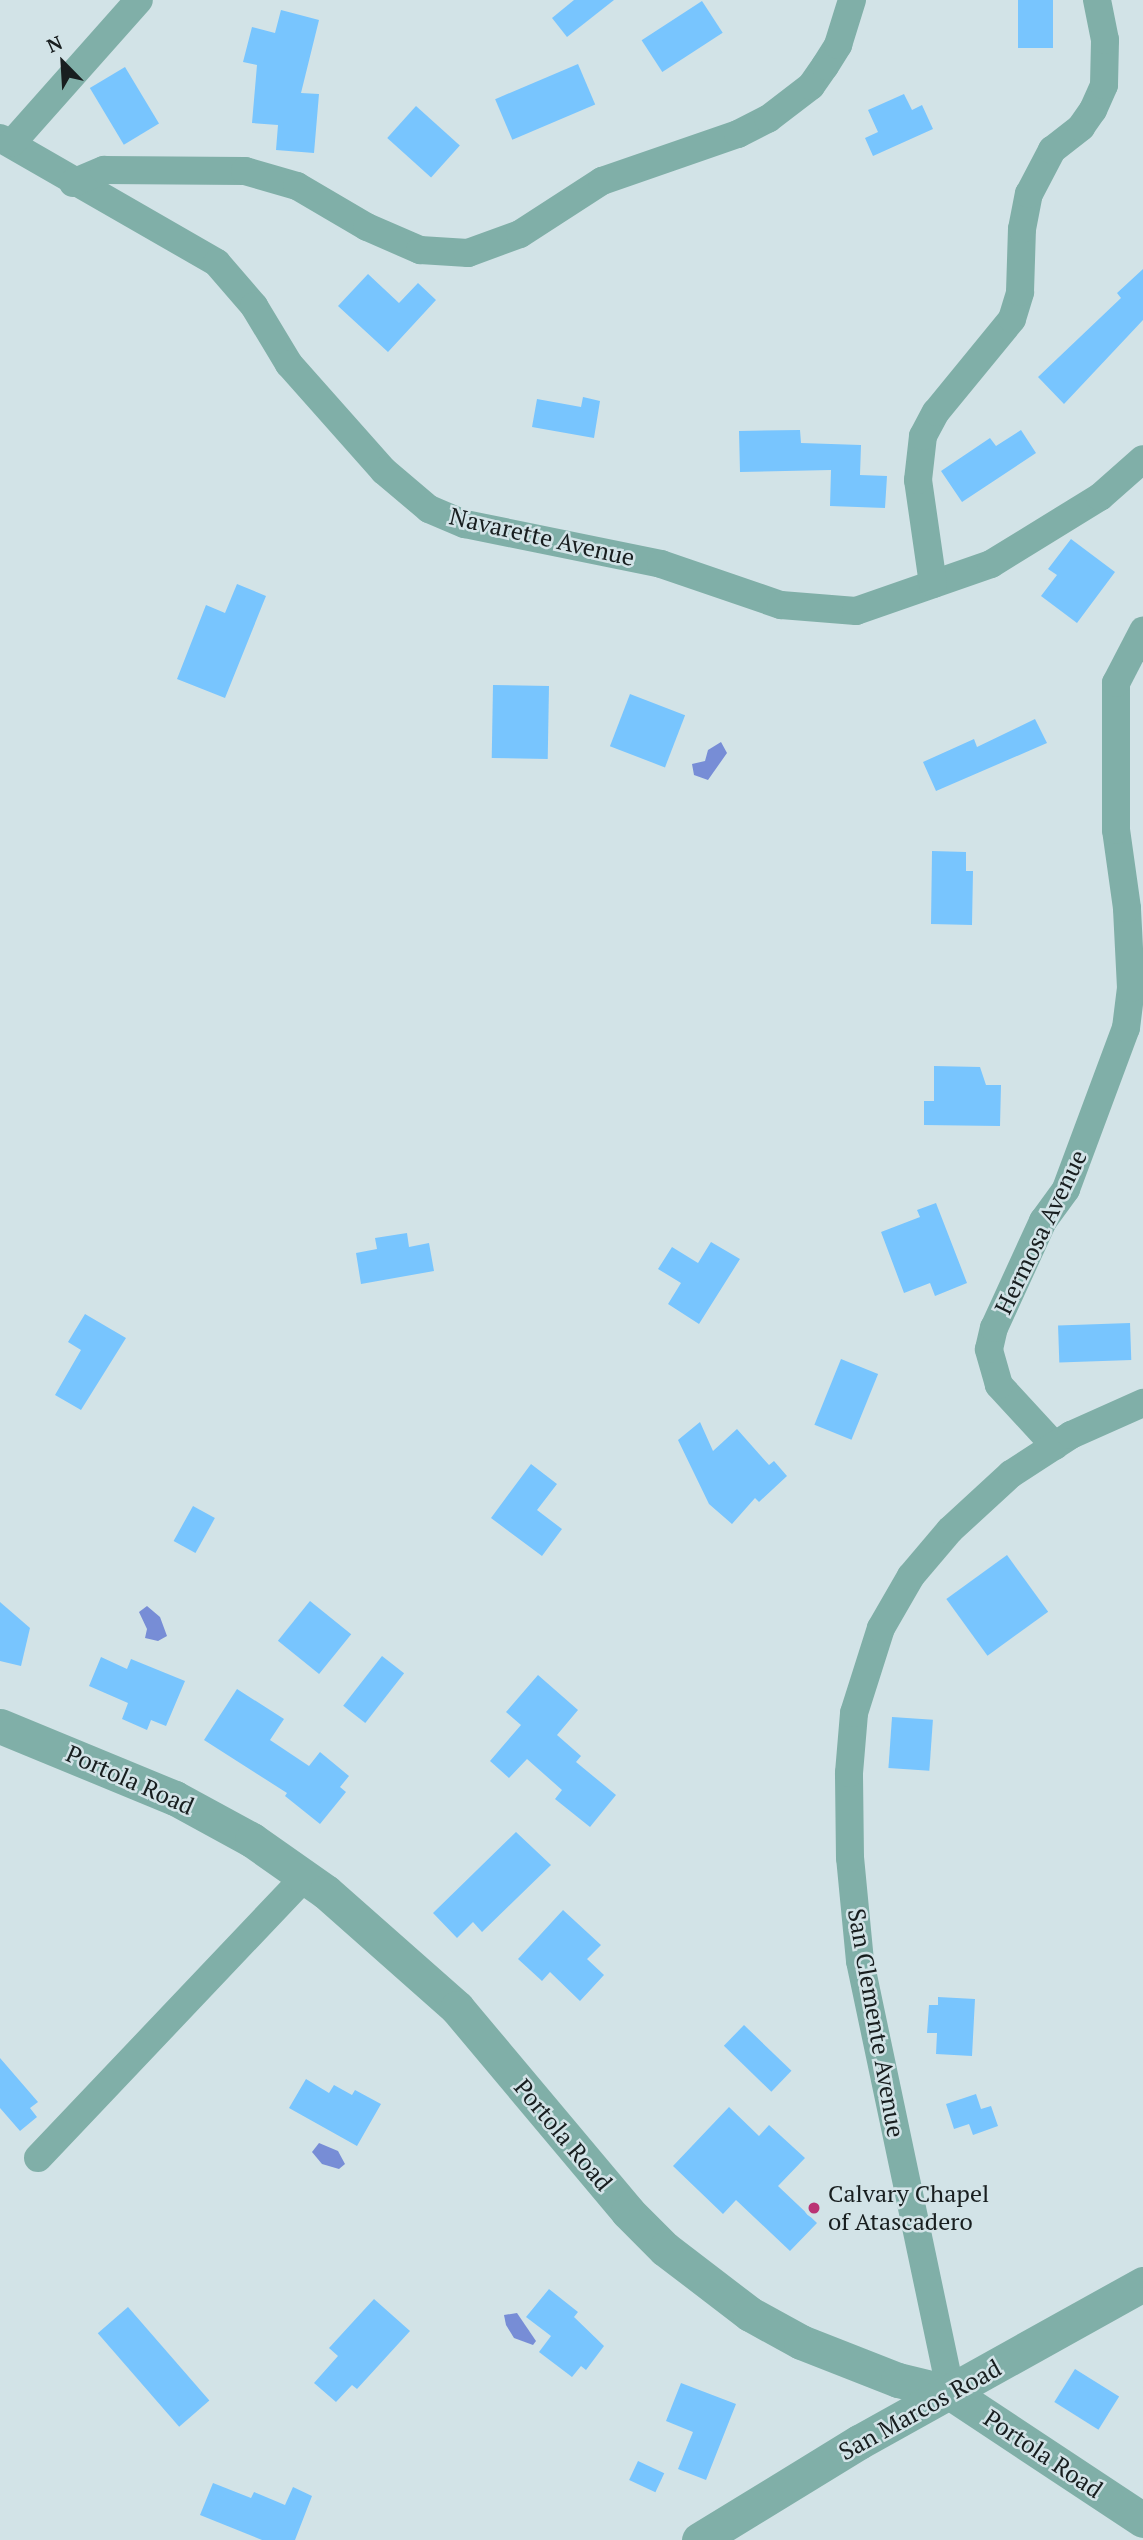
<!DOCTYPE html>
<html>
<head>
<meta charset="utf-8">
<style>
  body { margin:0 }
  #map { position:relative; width:1143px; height:2540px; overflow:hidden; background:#d2e3e7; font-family:"PT Serif",serif }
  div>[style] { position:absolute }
  .water>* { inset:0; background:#778dd6 }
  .building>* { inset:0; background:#78c5fe; transform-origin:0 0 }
  .minor>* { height:28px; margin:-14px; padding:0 14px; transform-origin:14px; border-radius:14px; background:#80afa8 }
  .tertiary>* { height:35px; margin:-17.5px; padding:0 17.5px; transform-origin:17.5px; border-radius:17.5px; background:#80afa8 }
  .dots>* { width:19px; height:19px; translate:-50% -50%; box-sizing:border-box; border:4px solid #d2e3e7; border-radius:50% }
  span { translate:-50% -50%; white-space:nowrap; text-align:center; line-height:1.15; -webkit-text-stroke:5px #d2e3e7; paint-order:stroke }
  .street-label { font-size:24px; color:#181e1f }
  .poi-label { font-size:24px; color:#181e1f }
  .left { translate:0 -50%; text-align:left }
  .north { position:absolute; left:28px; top:28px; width:70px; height:70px; -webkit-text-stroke:5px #d2e3e7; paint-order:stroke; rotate:336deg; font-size:19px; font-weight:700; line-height:28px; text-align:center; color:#181e1f }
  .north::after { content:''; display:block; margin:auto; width:24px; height:32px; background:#181e1f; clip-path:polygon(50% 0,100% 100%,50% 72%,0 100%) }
</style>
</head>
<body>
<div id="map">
  <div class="water">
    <div style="clip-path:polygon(721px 742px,727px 753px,708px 780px,694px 775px,692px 764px,705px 761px,708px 750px)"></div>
    <div style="clip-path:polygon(147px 1606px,160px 1617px,167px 1636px,158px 1641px,145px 1638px,147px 1629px,139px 1612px)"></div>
    <div style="clip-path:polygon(319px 2143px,338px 2151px,345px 2164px,339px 2169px,322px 2164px,312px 2152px)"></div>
    <div style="clip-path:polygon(517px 2313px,536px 2341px,533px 2345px,514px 2338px,506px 2325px,504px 2315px)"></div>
  </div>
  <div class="building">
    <div style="clip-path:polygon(574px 0,614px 0,567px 37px,552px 18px)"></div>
    <div style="left:1018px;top:0;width:35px;height:48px"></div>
    <div style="left:702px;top:1px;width:38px;height:72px;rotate:57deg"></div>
    <div style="clip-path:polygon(281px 10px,319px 20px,301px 93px,319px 94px,314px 153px,276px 150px,278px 125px,252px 123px,257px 65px,243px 62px,252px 27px,275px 33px)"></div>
    <div style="left:578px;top:64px;width:44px;height:90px;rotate:67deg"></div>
    <div style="left:125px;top:67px;width:66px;height:41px;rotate:59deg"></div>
    <div style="clip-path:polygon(904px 94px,912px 110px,922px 105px,933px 129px,873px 156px,865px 138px,878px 132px,868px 110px)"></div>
    <div style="left:416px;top:106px;width:59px;height:43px;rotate:42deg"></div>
    <div style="clip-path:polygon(1143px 269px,1143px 320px,1064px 404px,1038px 377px,1121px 298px,1117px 293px)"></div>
    <div style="clip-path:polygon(368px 274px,399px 303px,418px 283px,436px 300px,388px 352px,338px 306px)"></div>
    <div style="clip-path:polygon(583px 397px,600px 401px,594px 438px,532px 427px,537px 399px,581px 407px)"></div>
    <div style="clip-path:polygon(800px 430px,801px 443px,861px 445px,860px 475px,887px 476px,885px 508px,830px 506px,831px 470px,740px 472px,739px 431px)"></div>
    <div style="clip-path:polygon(1021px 430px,1036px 453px,962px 502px,941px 471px,990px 438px,996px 446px)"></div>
    <div style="clip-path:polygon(1071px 539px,1115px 572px,1077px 623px,1041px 596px,1057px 575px,1048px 569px)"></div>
    <div style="clip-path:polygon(237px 584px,266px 596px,225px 698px,177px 679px,206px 605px,225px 613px)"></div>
    <div style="left:493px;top:685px;width:56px;height:73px;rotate:1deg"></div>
    <div style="left:630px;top:694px;width:59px;height:56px;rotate:21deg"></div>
    <div style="clip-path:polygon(1035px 719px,1047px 743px,936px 791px,923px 762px,974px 739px,977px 747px)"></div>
    <div style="clip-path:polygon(932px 851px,966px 852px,966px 871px,973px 871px,972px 925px,931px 924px)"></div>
    <div style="clip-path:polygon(934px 1066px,980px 1067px,986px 1085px,1001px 1085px,1000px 1126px,924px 1125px,924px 1101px,934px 1101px)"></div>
    <div style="clip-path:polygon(936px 1203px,967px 1283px,935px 1296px,930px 1283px,904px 1293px,881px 1232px,920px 1217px,917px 1210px)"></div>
    <div style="clip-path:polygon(407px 1233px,409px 1247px,429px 1243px,434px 1271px,361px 1284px,356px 1253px,377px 1249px,375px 1238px)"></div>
    <div style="clip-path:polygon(711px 1242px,740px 1259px,699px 1324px,668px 1304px,681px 1283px,658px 1269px,672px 1247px,698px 1263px)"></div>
    <div style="clip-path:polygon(85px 1314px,126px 1338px,81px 1410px,55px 1395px,81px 1350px,68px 1342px)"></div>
    <div style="left:1130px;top:1323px;width:37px;height:72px;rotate:88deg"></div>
    <div style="left:841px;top:1359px;width:40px;height:71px;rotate:22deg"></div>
    <div style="clip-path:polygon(700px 1422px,713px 1451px,737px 1429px,769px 1465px,774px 1461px,787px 1476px,759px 1502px,755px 1498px,732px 1524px,709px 1504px,678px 1440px)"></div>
    <div style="clip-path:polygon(531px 1464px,557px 1484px,537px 1510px,562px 1529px,542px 1556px,491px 1518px)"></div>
    <div style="left:193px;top:1506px;width:25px;height:40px;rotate:29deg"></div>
    <div style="left:1007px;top:1555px;width:70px;height:75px;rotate:54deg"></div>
    <div style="left:310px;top:1601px;width:53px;height:51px;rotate:39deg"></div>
    <div style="clip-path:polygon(0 1602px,30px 1628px,21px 1666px,0 1661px)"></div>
    <div style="left:382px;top:1656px;width:28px;height:63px;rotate:38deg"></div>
    <div style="clip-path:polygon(101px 1657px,127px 1669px,131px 1659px,185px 1681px,166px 1726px,151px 1720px,147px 1730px,122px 1719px,128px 1703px,89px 1686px)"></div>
    <div style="clip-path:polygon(538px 1675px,578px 1710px,557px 1735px,581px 1756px,576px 1762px,616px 1795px,590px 1827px,555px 1799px,562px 1790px,527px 1759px,509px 1778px,490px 1761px,521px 1725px,506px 1712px)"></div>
    <div style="clip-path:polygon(237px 1689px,284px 1719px,270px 1740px,309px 1766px,320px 1752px,349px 1776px,340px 1787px,346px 1792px,320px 1824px,285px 1796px,287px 1793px,204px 1740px)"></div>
    <div style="left:892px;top:1717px;width:41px;height:51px;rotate:4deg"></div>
    <div style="clip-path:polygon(516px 1832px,551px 1865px,482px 1932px,473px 1922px,457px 1938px,433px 1913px)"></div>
    <div style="clip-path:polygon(563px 1910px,601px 1945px,587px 1959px,604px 1975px,580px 2001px,550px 1972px,542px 1981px,518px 1959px)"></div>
    <div style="clip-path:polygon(938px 1997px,975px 1999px,972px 2056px,936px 2054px,937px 2033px,927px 2033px,929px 2005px,938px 2005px)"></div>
    <div style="left:744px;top:2025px;width:66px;height:29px;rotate:44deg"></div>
    <div style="clip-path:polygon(0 2058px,38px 2102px,30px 2108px,37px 2117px,20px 2131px,0 2108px)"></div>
    <div style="clip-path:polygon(306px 2079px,329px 2093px,334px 2085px,352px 2095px,355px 2090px,381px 2104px,357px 2146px,289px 2108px)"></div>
    <div style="clip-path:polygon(976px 2094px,981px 2109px,991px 2106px,998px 2126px,973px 2135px,969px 2124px,954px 2129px,946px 2104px)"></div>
    <div style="clip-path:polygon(729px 2107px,759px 2136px,769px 2125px,805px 2158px,778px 2186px,817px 2223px,790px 2251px,736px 2200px,723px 2214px,673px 2166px)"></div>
    <div style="clip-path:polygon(549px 2289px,578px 2312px,574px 2317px,604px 2346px,586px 2370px,581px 2366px,572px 2377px,539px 2352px,551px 2336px,526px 2317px)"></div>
    <div style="clip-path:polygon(374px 2299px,410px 2331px,357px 2389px,352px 2385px,336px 2402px,314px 2383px,338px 2356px,329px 2348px)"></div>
    <div style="left:128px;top:2307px;width:124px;height:40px;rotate:49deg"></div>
    <div style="left:1075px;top:2369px;width:52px;height:39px;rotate:32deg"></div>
    <div style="clip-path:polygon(681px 2383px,736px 2404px,706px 2480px,678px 2469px,693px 2432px,666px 2421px)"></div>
    <div style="left:638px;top:2461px;width:29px;height:21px;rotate:25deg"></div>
    <div style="clip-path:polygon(213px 2483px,251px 2498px,254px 2492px,285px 2505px,293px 2487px,312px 2496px,295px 2540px,262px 2540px,200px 2515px)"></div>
  </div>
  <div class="minor">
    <div style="left:0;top:138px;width:250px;rotate:29.9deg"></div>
    <div style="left:217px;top:263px;width:57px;rotate:49.3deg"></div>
    <div style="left:254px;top:306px;width:68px;rotate:58.9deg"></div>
    <div style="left:289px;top:364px;width:143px;rotate:48.4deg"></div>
    <div style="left:384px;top:471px;width:59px;rotate:40.2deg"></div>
    <div style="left:429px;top:509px;width:39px;rotate:23deg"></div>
    <div style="left:465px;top:524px;width:200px;rotate:11.5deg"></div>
    <div style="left:661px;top:564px;width:127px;rotate:18.9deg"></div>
    <div style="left:781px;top:605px;width:75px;rotate:4.6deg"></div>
    <div style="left:856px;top:611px;width:143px;rotate:-19.2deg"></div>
    <div style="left:991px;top:564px;width:128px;rotate:-31.6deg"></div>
    <div style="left:1100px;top:497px;width:57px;rotate:-41.5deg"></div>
    <div style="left:12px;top:143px;width:191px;rotate:-48.4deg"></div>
    <div style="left:73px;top:183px;width:34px;rotate:-23deg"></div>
    <div style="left:104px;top:170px;width:141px;rotate:0.4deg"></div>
    <div style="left:245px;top:171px;width:54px;rotate:16.1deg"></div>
    <div style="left:297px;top:186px;width:81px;rotate:30.4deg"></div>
    <div style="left:367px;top:227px;width:58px;rotate:23.5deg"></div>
    <div style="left:420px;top:250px;width:48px;rotate:3.6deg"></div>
    <div style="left:468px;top:253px;width:55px;rotate:-20.1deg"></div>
    <div style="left:520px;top:234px;width:98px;rotate:-32.9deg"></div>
    <div style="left:602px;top:181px;width:144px;rotate:-19.1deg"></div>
    <div style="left:738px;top:134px;width:34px;rotate:-27deg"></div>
    <div style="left:768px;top:119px;width:54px;rotate:-37.5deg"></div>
    <div style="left:811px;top:86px;width:24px;rotate:-55deg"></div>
    <div style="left:825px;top:66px;width:25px;rotate:-58deg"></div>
    <div style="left:838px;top:45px;width:47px;rotate:-72.7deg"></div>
    <div style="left:933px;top:584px;width:105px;rotate:-98.2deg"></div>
    <div style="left:918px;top:480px;width:44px;rotate:-83.5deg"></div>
    <div style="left:923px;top:436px;width:27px;rotate:-62deg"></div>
    <div style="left:936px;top:412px;width:120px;rotate:-50.7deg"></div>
    <div style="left:1012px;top:319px;width:28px;rotate:-73deg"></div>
    <div style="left:1020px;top:292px;width:63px;rotate:-88.2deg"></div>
    <div style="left:1022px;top:229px;width:36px;rotate:-79deg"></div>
    <div style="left:1029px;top:194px;width:50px;rotate:-62.4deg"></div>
    <div style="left:1052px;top:150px;width:37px;rotate:-38deg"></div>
    <div style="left:1081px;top:127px;width:21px;rotate:-55deg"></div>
    <div style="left:1093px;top:110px;width:27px;rotate:-66deg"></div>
    <div style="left:1104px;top:85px;width:45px;rotate:-88.7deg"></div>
    <div style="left:1105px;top:40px;width:41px;rotate:-101.3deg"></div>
    <div style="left:1055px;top:1446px;width:83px;rotate:-132.6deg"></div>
    <div style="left:999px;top:1385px;width:37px;rotate:-106deg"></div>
    <div style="left:989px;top:1349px;width:22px;rotate:-77deg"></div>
    <div style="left:994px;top:1328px;width:118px;rotate:-65.4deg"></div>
    <div style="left:1043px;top:1221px;width:39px;rotate:-54deg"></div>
    <div style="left:1066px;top:1189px;width:172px;rotate:-69.6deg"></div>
    <div style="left:1126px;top:1028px;width:40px;rotate:-82.9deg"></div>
    <div style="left:1131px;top:988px;width:80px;rotate:-92.9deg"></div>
    <div style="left:1127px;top:908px;width:79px;rotate:-98deg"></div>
    <div style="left:1116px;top:830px;width:147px;rotate:-90deg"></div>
    <div style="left:1116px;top:683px;width:59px;rotate:-62.6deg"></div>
    <div style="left:38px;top:2158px;width:388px;rotate:-46.5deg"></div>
    <div style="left:951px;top:2393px;width:441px;rotate:-101.9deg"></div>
    <div style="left:860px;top:1961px;width:103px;rotate:-95.5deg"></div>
    <div style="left:850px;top:1858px;width:85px;rotate:-90.7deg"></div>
    <div style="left:849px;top:1773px;width:60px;rotate:-85.2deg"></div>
    <div style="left:854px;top:1713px;width:89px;rotate:-72.4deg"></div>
    <div style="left:881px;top:1628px;width:60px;rotate:-60deg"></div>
    <div style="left:911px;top:1576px;width:60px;rotate:-49.7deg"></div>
    <div style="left:950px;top:1530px;width:83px;rotate:-42.6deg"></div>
    <div style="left:1011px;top:1474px;width:72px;rotate:-33deg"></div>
    <div style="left:1071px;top:1435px;width:79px;rotate:-24deg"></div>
  </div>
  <div class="tertiary">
    <div style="left:0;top:1726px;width:189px;rotate:22.4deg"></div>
    <div style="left:175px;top:1798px;width:88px;rotate:28.6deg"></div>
    <div style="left:252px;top:1840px;width:90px;rotate:35.1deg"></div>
    <div style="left:326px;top:1892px;width:175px;rotate:41.5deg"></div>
    <div style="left:457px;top:2008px;width:266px;rotate:50deg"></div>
    <div style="left:628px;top:2212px;width:52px;rotate:45deg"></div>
    <div style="left:665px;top:2249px;width:107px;rotate:37.4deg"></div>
    <div style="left:750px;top:2314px;width:58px;rotate:28.8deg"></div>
    <div style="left:801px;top:2342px;width:104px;rotate:21.4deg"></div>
    <div style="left:898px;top:2380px;width:55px;rotate:13.8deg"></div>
    <div style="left:951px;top:2393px;width:230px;rotate:33.5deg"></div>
    <div style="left:699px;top:2540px;width:188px;rotate:-31.5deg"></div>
    <div style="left:859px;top:2442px;width:325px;rotate:-29.1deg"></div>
  </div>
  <div class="dots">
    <div style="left:814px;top:2208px;background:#ba3374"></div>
  </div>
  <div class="street-label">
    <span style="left:542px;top:537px;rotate:13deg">Navarette Avenue</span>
    <span style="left:1041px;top:1232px;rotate:-64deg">Hermosa Avenue</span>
    <span style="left:130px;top:1780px;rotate:24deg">Portola Road</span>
    <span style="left:876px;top:2023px;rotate:80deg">San Clemente Avenue</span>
    <span style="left:563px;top:2135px;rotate:50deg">Portola Road</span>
    <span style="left:920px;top:2410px;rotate:-29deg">San Marcos Road</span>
    <span style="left:1043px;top:2454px;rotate:34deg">Portola Road</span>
  </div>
  <div class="poi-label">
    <span class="left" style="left:828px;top:2208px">Calvary Chapel<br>of Atascadero</span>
  </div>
  <div class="north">N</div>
</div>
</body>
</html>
